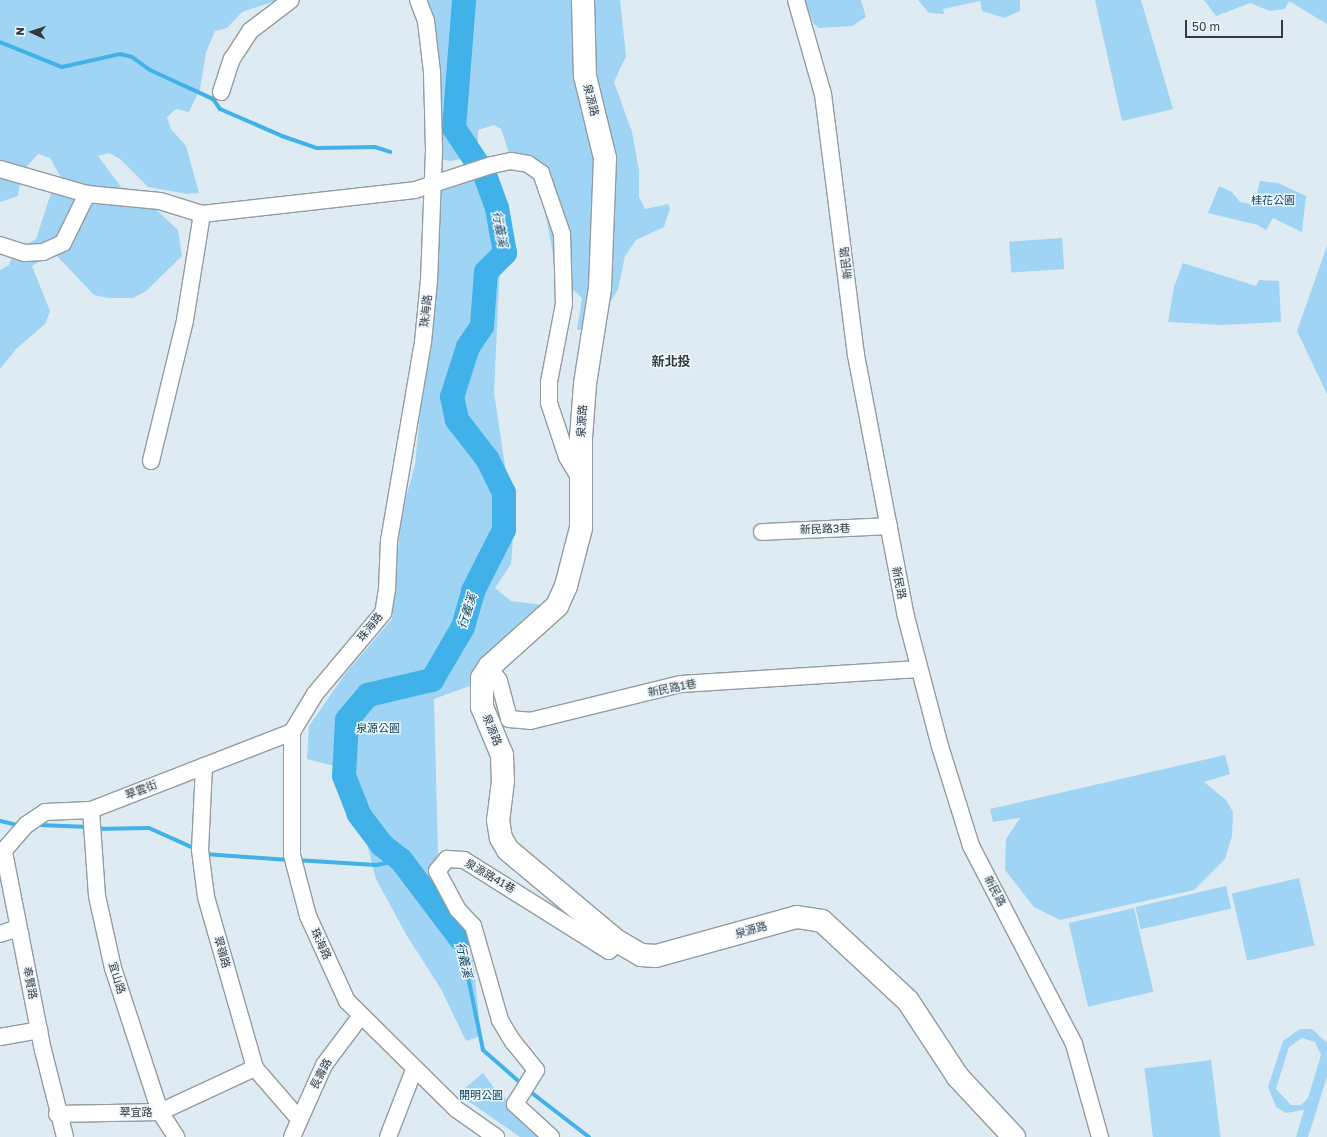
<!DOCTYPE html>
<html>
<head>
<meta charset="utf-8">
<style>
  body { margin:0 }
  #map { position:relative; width:1327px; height:1137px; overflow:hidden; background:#dfebf2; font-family:"Golos Text","Noto Sans TC",sans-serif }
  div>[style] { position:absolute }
  .green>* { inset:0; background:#9fd4f4; transform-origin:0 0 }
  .stream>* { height:4px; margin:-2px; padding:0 2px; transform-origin:2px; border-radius:2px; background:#41b1ea }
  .river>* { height:24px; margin:-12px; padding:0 12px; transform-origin:12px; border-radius:12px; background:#41b1ea }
  .roads { filter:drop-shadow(1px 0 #919ca3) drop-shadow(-1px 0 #919ca3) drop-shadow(0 1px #919ca3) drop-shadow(0 -1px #919ca3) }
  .street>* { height:16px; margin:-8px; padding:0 8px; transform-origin:8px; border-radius:8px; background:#fff }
  .secondary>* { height:22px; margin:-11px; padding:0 11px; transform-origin:11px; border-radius:11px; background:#fff }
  span { translate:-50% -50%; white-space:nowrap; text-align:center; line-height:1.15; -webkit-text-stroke:3px #ecf8ff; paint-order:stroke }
  .street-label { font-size:11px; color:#35393c }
  .park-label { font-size:11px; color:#0f3e55 }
  .water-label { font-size:12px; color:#1a475f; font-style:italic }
  .quarter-label { font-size:13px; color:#35393c; font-weight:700 }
  .north { position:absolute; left:12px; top:12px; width:40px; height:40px; -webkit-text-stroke:3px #ecf8ff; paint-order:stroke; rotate:273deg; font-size:11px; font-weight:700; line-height:16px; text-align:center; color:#35393c }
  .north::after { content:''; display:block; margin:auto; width:14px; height:18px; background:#35393c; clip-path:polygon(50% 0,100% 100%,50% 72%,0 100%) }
  .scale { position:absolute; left:1185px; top:20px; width:98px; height:18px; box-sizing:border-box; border:2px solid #35393c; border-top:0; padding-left:5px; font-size:12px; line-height:14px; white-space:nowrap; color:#35393c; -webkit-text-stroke:3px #ecf8ff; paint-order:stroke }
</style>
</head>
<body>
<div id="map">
  <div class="green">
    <div style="clip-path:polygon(0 0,278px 0,242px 12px,227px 28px,215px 31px,206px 52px,200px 89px,189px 112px,176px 109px,167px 117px,171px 129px,186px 146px,199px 193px,187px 194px,148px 187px,120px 159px,109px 153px,98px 156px,121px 187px,136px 191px,178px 230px,182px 256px,146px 291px,133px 298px,108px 298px,94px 295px,56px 255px,43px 259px,32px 266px,50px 311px,45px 324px,16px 349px,0 369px,0 270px,9px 265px,13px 253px,36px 239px,52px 190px,62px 179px,50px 158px,38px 154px,22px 172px,18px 196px,0 202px)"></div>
    <div style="clip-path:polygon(426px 0,620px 0,626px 56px,614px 82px,632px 132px,639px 170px,639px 197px,645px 209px,668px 204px,670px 208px,664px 227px,636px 240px,625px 256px,618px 289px,605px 311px,589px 329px,577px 330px,582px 298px,557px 275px,541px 190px,522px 160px,510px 156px,501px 129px,494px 125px,478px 130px,478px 151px,466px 158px,450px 161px,440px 159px)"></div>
    <div style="clip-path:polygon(805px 0,861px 0,866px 17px,852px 26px,819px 28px,813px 23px)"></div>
    <div style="clip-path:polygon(918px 0,1020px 0,1020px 11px,1004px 18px,982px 11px,980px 1px,943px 9px,944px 14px,929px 13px)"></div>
    <div style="clip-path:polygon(1095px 0,1141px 0,1173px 109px,1122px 121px)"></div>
    <div style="clip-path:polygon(1204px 0,1327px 0,1327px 24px,1289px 1px,1285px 9px,1270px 11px,1250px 3px,1216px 16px)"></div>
    <div style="clip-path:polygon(491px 170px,508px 239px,500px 263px,494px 393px,514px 524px,511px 564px,495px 588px,511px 601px,543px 605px,475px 684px,434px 699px,438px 851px,447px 905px,473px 960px,481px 1036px,466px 1041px,441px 989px,407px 936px,376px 879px,357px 805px,334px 766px,307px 759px,309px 726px,345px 674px,392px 619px,401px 516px,415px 465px,442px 191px)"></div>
    <div style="clip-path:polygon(1260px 181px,1278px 183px,1306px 196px,1302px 232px,1273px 218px,1266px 230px,1258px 225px,1208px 213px,1219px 186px,1232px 192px,1240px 202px,1254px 205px)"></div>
    <div style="left:1062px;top:238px;width:31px;height:53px;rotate:86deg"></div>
    <div style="clip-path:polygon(1327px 246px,1327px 394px,1297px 331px)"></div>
    <div style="clip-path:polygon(1183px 263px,1256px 286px,1259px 280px,1279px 281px,1281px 322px,1222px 325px,1168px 322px,1174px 287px)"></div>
    <div style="clip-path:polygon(1225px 755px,1230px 774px,1204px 782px,1226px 800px,1233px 812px,1232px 836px,1225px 859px,1194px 890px,1060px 920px,1034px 907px,1005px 870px,1006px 839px,1020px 818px,993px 822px,990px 809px)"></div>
    <div style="left:1299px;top:878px;width:69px;height:69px;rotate:77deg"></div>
    <div style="left:1226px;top:886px;width:23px;height:93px;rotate:77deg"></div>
    <div style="left:1134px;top:908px;width:86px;height:67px;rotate:77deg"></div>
    <div style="clip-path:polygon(evenodd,1300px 1029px,1312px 1029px,1326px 1042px,1327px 1039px,1327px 1077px,1308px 1137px,1296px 1137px,1304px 1110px,1286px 1113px,1276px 1107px,1268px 1087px,1283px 1041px,1300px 1029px,1302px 1038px,1315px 1042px,1321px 1055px,1308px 1098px,1301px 1105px,1291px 1105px,1276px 1089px,1289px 1047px,1302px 1038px)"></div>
    <div style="left:1211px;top:1060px;width:78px;height:67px;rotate:83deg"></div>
    <div style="clip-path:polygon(483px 1073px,494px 1088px,546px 1137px,520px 1137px,458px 1094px)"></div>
  </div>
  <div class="stream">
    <div style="left:0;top:42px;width:67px;rotate:22deg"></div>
    <div style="left:62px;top:67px;width:59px;rotate:-12.6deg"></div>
    <div style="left:120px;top:54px;width:12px;rotate:14deg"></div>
    <div style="left:132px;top:57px;width:22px;rotate:36deg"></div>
    <div style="left:150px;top:70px;width:69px;rotate:24.7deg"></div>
    <div style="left:213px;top:99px;width:12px;rotate:55deg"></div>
    <div style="left:220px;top:109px;width:68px;rotate:23.5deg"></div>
    <div style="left:282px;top:136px;width:37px;rotate:19deg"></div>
    <div style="left:317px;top:148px;width:58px;rotate:-1deg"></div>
    <div style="left:375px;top:147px;width:16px;rotate:18deg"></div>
    <div style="left:0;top:821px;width:22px;rotate:13deg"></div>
    <div style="left:39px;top:825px;width:50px;rotate:2.3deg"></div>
    <div style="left:95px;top:829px;width:54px;rotate:-1.1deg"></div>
    <div style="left:149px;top:828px;width:51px;rotate:24.1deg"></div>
    <div style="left:205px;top:854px;width:84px;rotate:4.1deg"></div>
    <div style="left:296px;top:860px;width:80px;rotate:3.6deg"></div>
    <div style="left:376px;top:865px;width:25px;rotate:-11deg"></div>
    <div style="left:460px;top:938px;width:114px;rotate:78.4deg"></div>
    <div style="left:483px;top:1050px;width:53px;rotate:41.2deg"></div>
    <div style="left:528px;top:1090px;width:77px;rotate:37.6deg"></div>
  </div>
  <div class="river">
    <div style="left:460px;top:938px;width:98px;rotate:-127.1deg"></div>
    <div style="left:401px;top:860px;width:24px;rotate:-142deg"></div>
    <div style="left:382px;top:845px;width:39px;rotate:-127deg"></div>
    <div style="left:359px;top:814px;width:41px;rotate:-111.5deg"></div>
    <div style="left:344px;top:776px;width:56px;rotate:-86.9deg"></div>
    <div style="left:347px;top:720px;width:33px;rotate:-50deg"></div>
    <div style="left:368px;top:695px;width:66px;rotate:-13.2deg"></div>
    <div style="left:432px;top:680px;width:61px;rotate:-59.7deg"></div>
    <div style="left:463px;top:627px;width:37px;rotate:-74deg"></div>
    <div style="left:473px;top:591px;width:68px;rotate:-63.1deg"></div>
    <div style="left:504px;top:530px;width:37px;rotate:-90deg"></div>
    <div style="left:504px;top:493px;width:37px;rotate:-116deg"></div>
    <div style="left:488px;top:460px;width:51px;rotate:-127.8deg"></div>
    <div style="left:457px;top:420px;width:24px;rotate:-102deg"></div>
    <div style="left:452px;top:397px;width:52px;rotate:-72.3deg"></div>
    <div style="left:468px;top:347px;width:25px;rotate:-56deg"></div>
    <div style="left:482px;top:326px;width:54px;rotate:-85.8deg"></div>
    <div style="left:486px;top:272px;width:27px;rotate:-45deg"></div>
    <div style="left:505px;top:253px;width:46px;rotate:-100.1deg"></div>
    <div style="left:497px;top:208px;width:35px;rotate:-110deg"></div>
    <div style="left:485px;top:175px;width:56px;rotate:-123.4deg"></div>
    <div style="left:454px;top:128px;width:128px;rotate:-85.5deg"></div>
  </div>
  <div class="roads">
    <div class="street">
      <div style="left:418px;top:0;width:22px;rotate:69deg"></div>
      <div style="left:426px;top:21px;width:51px;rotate:83.3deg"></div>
      <div style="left:432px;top:72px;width:79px;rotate:88.5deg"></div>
      <div style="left:434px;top:151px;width:129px;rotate:92.2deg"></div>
      <div style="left:429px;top:280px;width:62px;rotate:95.5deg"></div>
      <div style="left:423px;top:342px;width:201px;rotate:99.7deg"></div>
      <div style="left:389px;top:540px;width:49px;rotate:92.3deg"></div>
      <div style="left:387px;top:589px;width:24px;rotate:99deg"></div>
      <div style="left:383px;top:613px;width:106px;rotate:130deg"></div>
      <div style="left:315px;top:694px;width:44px;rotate:121.2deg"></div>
      <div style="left:292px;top:732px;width:123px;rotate:90deg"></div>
      <div style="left:292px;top:855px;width:63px;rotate:75.3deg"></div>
      <div style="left:308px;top:916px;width:94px;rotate:65.4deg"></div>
      <div style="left:347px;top:1001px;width:153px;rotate:44.7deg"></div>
      <div style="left:456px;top:1109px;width:49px;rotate:35deg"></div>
      <div style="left:796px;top:0;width:98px;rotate:74deg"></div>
      <div style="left:823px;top:94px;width:263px;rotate:82.8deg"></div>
      <div style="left:856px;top:355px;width:263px;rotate:79.2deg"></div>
      <div style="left:905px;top:613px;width:134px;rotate:75.3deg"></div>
      <div style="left:939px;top:743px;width:108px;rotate:72.7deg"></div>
      <div style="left:971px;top:846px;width:223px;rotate:62.5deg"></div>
      <div style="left:1074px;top:1044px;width:97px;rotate:74.4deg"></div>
      <div style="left:221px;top:92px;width:35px;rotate:-72deg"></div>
      <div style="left:232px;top:59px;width:33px;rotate:-57deg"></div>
      <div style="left:250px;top:31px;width:51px;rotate:-37.1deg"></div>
      <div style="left:0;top:169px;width:91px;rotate:16deg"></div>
      <div style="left:0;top:245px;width:26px;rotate:18deg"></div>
      <div style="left:25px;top:253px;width:18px;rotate:-3deg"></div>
      <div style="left:43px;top:252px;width:22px;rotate:-24deg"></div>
      <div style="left:63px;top:243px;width:55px;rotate:-63.9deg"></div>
      <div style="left:87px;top:194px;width:73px;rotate:5.5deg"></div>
      <div style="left:160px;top:201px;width:44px;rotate:17.2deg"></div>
      <div style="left:202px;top:214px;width:214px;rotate:-6.4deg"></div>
      <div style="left:415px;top:190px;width:81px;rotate:-18deg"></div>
      <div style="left:492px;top:165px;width:19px;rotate:-12deg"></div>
      <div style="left:511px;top:161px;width:17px;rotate:10deg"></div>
      <div style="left:528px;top:164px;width:16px;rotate:35deg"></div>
      <div style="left:541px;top:173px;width:65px;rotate:71deg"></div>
      <div style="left:562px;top:234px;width:70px;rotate:88.4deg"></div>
      <div style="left:564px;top:304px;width:79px;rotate:100.9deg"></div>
      <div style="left:549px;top:382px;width:21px;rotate:90deg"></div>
      <div style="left:549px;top:403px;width:57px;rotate:71.6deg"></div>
      <div style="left:567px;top:457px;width:27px;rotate:59deg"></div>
      <div style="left:151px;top:461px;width:145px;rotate:-76.4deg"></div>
      <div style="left:185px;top:320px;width:107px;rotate:-80.9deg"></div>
      <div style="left:762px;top:532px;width:127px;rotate:-2.7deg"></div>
      <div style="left:489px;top:667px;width:17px;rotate:54deg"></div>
      <div style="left:499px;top:681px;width:39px;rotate:75deg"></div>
      <div style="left:509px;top:719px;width:21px;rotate:5deg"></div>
      <div style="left:530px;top:721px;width:155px;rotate:-13.8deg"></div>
      <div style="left:681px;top:684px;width:238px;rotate:-3.6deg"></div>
      <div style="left:204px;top:766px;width:84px;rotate:92.7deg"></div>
      <div style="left:200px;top:850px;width:47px;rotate:82.7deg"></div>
      <div style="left:206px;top:897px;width:178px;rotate:74deg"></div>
      <div style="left:255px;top:1068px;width:67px;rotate:49.2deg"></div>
      <div style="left:91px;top:810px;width:86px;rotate:86deg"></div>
      <div style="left:97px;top:896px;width:74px;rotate:77.5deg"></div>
      <div style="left:113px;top:968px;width:151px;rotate:71.9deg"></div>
      <div style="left:160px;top:1112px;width:30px;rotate:57deg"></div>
      <div style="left:4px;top:852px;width:202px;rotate:78.9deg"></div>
      <div style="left:43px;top:1050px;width:90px;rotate:75.8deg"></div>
      <div style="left:0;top:855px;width:40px;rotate:-49deg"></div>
      <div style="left:26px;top:825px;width:23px;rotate:-34deg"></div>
      <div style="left:45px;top:812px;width:46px;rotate:-2.5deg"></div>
      <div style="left:91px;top:810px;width:216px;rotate:-21.2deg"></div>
      <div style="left:0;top:934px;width:13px;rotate:-18deg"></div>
      <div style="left:12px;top:930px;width:9px;rotate:21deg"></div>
      <div style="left:0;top:1037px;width:40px;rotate:-10deg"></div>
      <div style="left:57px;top:1114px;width:103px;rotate:-1.1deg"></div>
      <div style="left:160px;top:1112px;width:105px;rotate:-24.9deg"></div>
      <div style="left:292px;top:1137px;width:79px;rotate:-66deg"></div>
      <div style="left:324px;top:1065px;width:60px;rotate:-53.1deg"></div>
      <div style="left:388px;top:1137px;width:72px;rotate:-68.8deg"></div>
      <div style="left:551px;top:1137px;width:49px;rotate:-137.5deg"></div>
      <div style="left:515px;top:1104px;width:40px;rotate:-58deg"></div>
      <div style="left:536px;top:1070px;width:36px;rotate:-129deg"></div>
      <div style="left:513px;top:1042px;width:26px;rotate:-121deg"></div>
      <div style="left:500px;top:1020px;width:98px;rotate:-106deg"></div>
      <div style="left:473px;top:926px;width:22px;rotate:-133deg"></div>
      <div style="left:458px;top:910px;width:44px;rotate:-118.3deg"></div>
      <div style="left:437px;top:871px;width:16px;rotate:-50deg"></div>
      <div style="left:447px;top:859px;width:17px;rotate:3deg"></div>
      <div style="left:464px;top:860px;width:171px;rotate:32.1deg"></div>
      <div style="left:609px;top:951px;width:13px;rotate:-51deg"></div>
    </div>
    <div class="secondary">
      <div style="left:583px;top:0;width:76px;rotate:88.5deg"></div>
      <div style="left:585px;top:76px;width:84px;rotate:76.3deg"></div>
      <div style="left:605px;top:158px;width:130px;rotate:92.2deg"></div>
      <div style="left:600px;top:288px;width:97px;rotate:98.9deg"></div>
      <div style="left:585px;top:384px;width:54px;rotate:94.2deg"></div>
      <div style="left:581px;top:438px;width:90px;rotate:90deg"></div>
      <div style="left:581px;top:528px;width:60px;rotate:104.5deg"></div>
      <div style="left:566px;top:586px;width:22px;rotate:114deg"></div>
      <div style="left:557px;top:606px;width:91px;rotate:138.1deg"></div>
      <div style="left:489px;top:667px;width:13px;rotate:122deg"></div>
      <div style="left:482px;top:678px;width:29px;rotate:90deg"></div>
      <div style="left:482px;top:707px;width:52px;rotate:67.4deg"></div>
      <div style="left:502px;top:755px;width:26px;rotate:88deg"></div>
      <div style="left:503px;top:781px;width:39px;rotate:97deg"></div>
      <div style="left:498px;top:820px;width:18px;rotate:81deg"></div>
      <div style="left:501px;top:838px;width:14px;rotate:60deg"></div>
      <div style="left:508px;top:850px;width:142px;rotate:39.9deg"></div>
      <div style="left:617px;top:941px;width:28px;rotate:30deg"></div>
      <div style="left:641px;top:955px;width:15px;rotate:4deg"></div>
      <div style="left:656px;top:956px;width:146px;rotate:-15.5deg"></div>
      <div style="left:797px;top:917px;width:25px;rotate:9deg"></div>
      <div style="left:822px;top:921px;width:117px;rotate:42.9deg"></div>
      <div style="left:908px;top:1001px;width:91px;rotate:56.7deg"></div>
      <div style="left:958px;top:1077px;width:82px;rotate:47deg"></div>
    </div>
  </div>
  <div class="street-label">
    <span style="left:591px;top:100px;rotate:76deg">泉源路</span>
    <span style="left:846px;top:263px;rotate:-97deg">新民路</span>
    <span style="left:426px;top:311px;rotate:-84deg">珠海路</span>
    <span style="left:582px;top:421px;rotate:-86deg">泉源路</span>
    <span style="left:825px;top:529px;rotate:-2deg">新民路3巷</span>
    <span style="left:899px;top:583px;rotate:79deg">新民路</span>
    <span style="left:370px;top:627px;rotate:-51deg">珠海路</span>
    <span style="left:672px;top:688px;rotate:-11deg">新民路1巷</span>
    <span style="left:492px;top:730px;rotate:68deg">泉源路</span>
    <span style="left:141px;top:790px;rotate:-21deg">翠雲街</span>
    <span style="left:490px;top:876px;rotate:30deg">泉源路41巷</span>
    <span style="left:995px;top:891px;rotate:62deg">新民路</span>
    <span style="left:751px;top:930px;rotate:-16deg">泉源路</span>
    <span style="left:321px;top:944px;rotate:65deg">珠海路</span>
    <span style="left:222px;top:952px;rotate:74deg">翠嶺路</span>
    <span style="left:117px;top:978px;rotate:73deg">宜山路</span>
    <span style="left:30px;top:983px;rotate:79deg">奉賢路</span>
    <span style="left:321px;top:1074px;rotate:-62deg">長壽路</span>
    <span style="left:136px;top:1112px">翠宜路</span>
  </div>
  <div class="park-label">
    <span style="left:1273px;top:200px">桂花公園</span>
    <span style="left:378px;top:728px">泉源公園</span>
    <span style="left:481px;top:1095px">開明公園</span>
  </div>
  <div class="water-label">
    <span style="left:500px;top:229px;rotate:80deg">行義溪</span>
    <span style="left:467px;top:611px;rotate:-71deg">行義溪</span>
    <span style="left:464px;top:960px;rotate:77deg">行義溪</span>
  </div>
  <div class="quarter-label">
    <span style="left:671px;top:361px">新北投</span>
  </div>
  <div class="north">N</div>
  <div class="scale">50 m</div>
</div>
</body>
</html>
